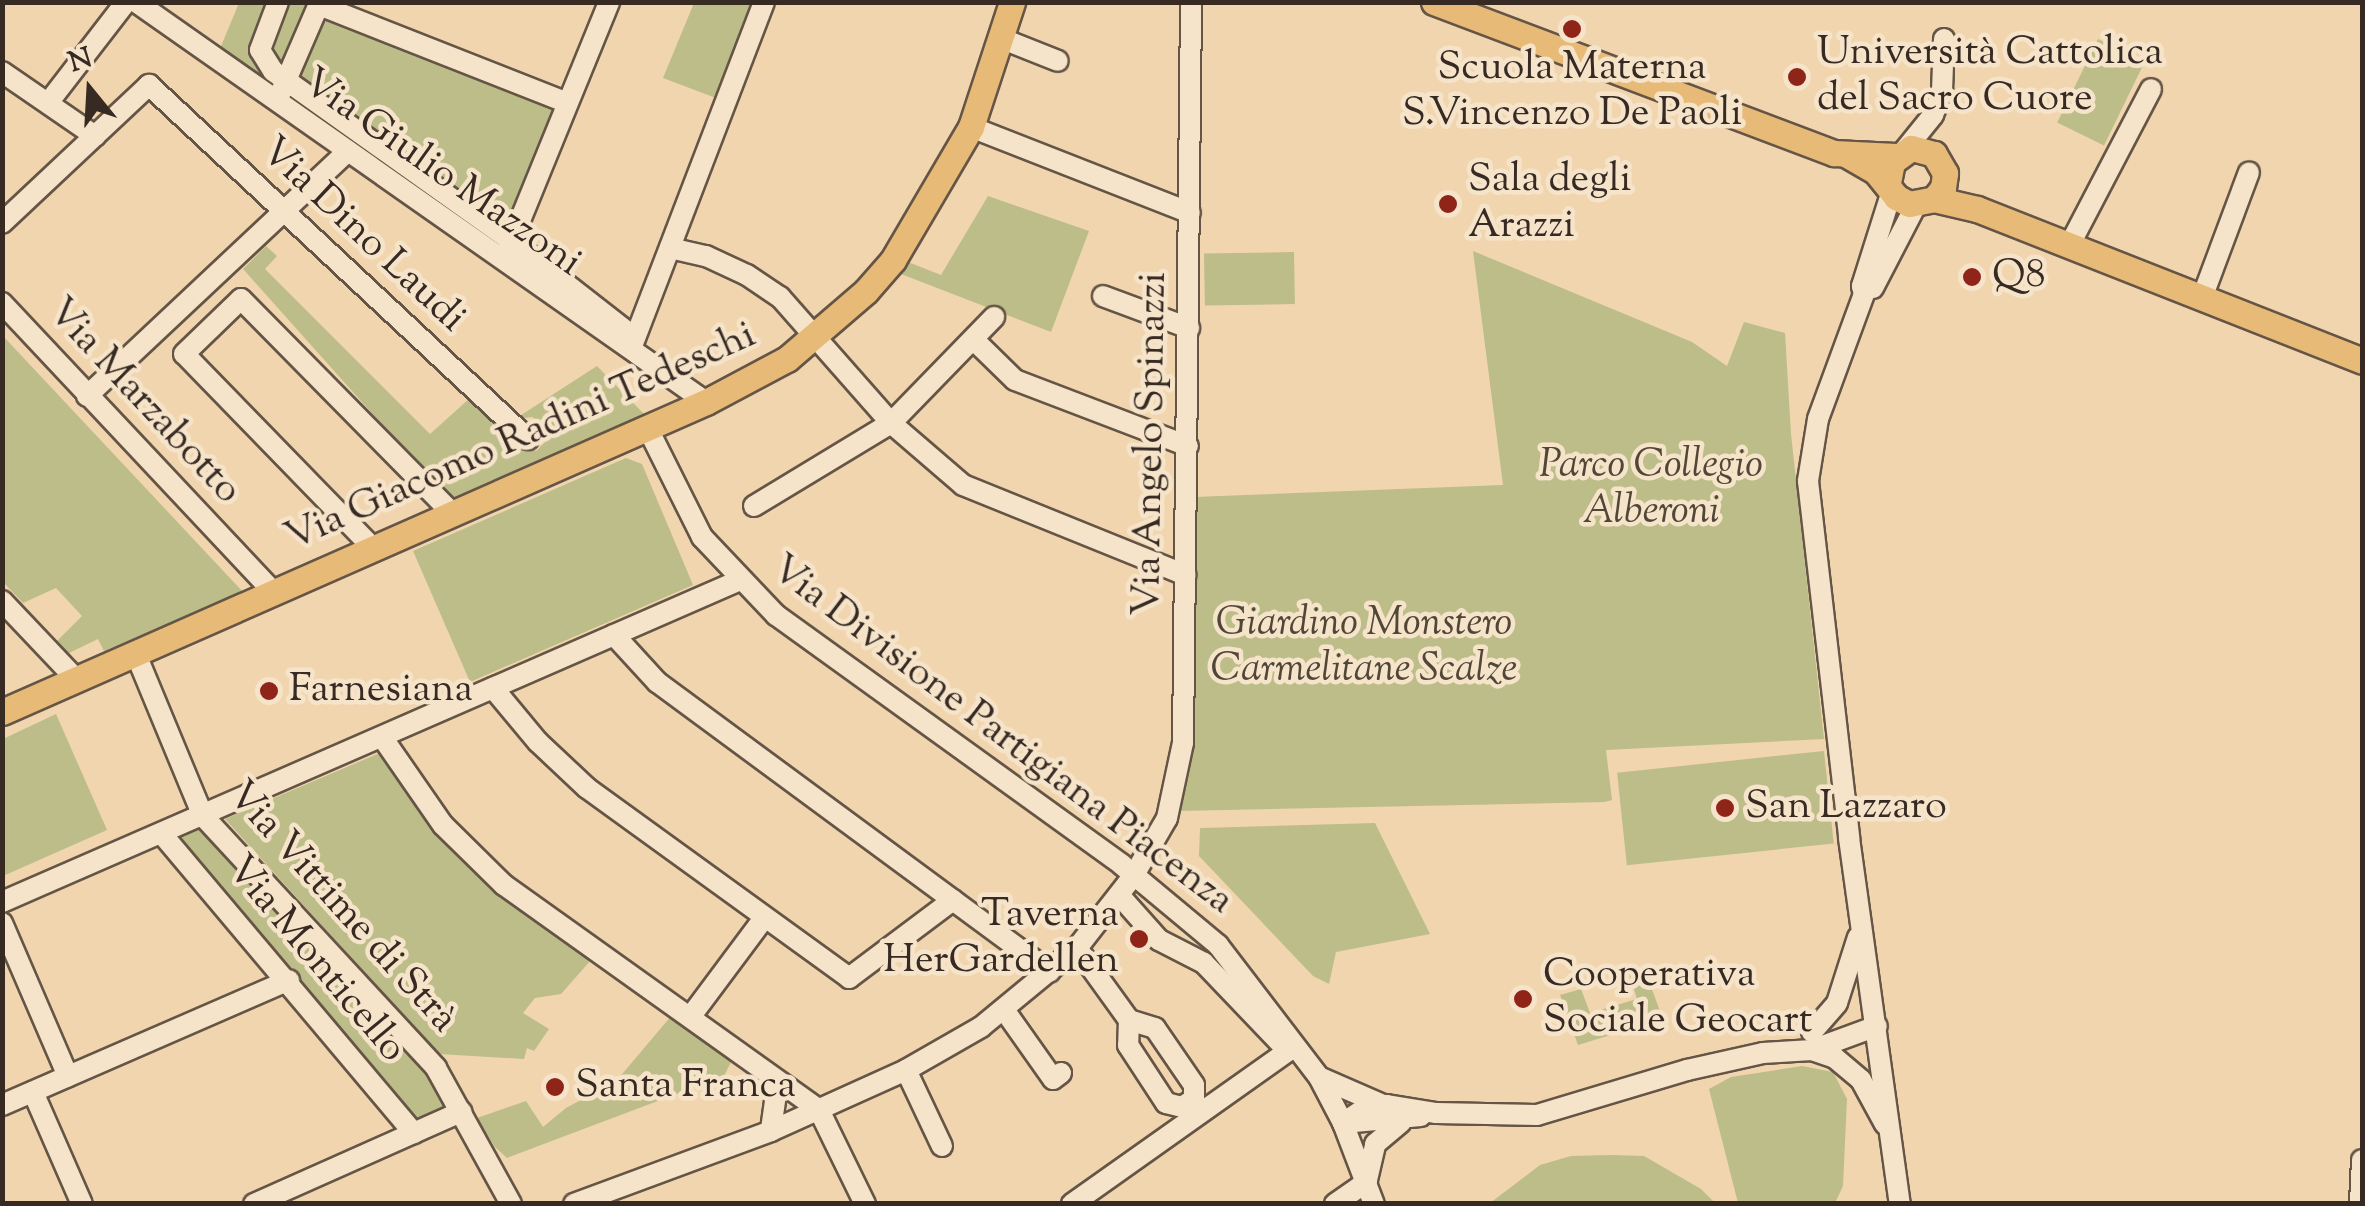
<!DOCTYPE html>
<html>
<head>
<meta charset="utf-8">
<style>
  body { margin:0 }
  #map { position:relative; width:2365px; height:1206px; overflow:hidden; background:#f1d5ae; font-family:"Sorts Mill Goudy",serif }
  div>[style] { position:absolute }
  .green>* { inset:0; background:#bcbd89; transform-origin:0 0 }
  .roads { filter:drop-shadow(2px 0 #655546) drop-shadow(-2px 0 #655546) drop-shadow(0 2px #655546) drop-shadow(0 -2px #655546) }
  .minor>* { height:20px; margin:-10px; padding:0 10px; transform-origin:10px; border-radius:10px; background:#f6e4ca }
  .major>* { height:25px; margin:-12.5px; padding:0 12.5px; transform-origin:12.5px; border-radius:12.5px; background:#e8ba77 }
  .dots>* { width:28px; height:28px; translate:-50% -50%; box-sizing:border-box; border:5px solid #f6e4ca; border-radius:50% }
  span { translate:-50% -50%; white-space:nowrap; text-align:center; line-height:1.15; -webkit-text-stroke:9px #f6e4ca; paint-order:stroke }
  .poi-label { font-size:40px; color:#362a23 }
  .left { translate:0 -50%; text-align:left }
  .right { translate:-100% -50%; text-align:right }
  .street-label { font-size:40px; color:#362a23 }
  .park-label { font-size:40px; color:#514737; font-style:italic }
  .frame { position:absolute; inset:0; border:5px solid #362a23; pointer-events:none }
  .north { position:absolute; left:40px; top:40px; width:100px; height:100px; -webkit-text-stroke:8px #f6e4ca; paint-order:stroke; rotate:342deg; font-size:28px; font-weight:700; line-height:40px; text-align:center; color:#362a23 }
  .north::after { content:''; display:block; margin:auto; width:35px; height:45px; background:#362a23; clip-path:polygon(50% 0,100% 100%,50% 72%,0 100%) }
</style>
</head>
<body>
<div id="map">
  <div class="green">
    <div style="clip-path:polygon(239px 3px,319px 3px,565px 102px,500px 240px,219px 51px)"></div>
    <div style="clip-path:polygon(694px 3px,753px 3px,716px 98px,663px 78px)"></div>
    <div style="left:2098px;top:39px;width:52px;height:93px;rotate:26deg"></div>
    <div style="clip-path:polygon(988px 196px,1089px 231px,1051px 332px,901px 274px,908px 262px,941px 275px)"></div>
    <div style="clip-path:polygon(266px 246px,277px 256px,265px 269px,430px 434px,470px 398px,517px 446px,536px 451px,546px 441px,544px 426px,532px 417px,515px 419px,597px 366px,647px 417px,453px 504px,243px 269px)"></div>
    <div style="clip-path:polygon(1473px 251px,1692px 342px,1727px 366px,1744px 322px,1785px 333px,1791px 434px,1824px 739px,1606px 750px,1612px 800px,1605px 802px,1178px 811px,1195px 497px,1503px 485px)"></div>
    <div style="left:1294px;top:252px;width:52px;height:90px;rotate:89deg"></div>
    <div style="clip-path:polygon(3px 336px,243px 592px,104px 651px,98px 639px,67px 654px,57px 641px,82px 616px,56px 588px,23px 603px,3px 582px)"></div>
    <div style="clip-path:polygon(626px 458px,642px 464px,693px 585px,470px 682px,413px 551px)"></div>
    <div style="clip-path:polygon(56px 714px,107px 830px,3px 876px,3px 739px)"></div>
    <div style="left:1824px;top:751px;width:93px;height:208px;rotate:84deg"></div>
    <div style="clip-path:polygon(382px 752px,499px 885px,591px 960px,561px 994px,535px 998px,523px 1013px,549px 1029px,534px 1051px,527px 1048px,524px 1059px,439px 1054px,225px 819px)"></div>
    <div style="clip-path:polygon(201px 822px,431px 1073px,448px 1111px,415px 1127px,171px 836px)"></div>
    <div style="clip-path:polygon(1375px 823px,1430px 934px,1336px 952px,1329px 984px,1313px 976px,1199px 856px,1200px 828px)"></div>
    <div style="clip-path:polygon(1644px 968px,1663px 1019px,1578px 1045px,1560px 995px,1581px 989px,1590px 1013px,1637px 999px,1629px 973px)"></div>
    <div style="clip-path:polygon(672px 1015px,732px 1060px,724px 1076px,507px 1158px,495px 1147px,477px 1118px,526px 1101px,543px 1127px,566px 1108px,594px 1093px,607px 1092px)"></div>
    <div style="clip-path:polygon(1802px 1066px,1833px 1072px,1847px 1099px,1843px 1186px,1835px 1203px,1738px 1203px,1709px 1089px,1731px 1077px)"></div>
    <div style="clip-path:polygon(1612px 1155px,1644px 1156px,1701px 1189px,1715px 1203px,1490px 1203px,1540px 1165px,1571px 1156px)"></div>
  </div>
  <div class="roads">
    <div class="minor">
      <div style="left:136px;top:2px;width:696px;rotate:35.06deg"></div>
      <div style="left:278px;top:2px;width:51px;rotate:110.6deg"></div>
      <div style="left:260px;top:50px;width:25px;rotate:58deg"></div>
      <div style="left:273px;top:71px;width:292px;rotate:35.5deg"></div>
      <div style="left:511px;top:241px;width:157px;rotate:38deg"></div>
      <div style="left:319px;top:5px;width:264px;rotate:21.5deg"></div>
      <div style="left:1000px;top:38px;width:62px;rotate:21.6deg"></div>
      <div style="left:2px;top:72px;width:113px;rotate:34.5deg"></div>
      <div style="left:281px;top:92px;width:98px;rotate:-66.6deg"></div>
      <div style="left:48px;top:103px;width:128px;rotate:-52.3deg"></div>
      <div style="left:971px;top:127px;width:235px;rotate:21.4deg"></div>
      <div style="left:1904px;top:151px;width:46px;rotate:-51.1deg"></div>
      <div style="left:1933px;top:115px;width:26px;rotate:-69deg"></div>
      <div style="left:1942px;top:91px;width:52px;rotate:-87.8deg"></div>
      <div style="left:1892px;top:191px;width:100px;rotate:107.5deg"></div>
      <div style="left:1862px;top:286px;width:8px;rotate:76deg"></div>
      <div style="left:1864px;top:294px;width:133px;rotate:110.2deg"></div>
      <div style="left:1818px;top:419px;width:63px;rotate:99.2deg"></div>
      <div style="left:1808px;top:481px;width:359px;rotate:83.4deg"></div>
      <div style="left:1849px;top:838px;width:370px;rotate:82.1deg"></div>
      <div style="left:2px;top:223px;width:202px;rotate:-43.2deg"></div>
      <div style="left:149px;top:85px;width:519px;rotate:43.05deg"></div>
      <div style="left:2069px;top:246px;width:177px;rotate:-62.4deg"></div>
      <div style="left:670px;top:248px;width:37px;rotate:13deg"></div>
      <div style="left:706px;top:256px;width:45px;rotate:24.9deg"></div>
      <div style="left:747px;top:275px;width:40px;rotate:34deg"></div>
      <div style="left:780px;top:297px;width:168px;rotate:48.6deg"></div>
      <div style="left:891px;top:423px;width:95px;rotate:40.7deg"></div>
      <div style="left:963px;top:485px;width:240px;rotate:22deg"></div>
      <div style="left:508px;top:250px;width:268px;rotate:-67.8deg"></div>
      <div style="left:1873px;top:288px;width:93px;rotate:-62.6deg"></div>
      <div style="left:1103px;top:296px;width:92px;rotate:20.4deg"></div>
      <div style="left:2202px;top:298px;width:134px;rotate:-69.5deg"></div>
      <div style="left:2px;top:303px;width:396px;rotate:46.8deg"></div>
      <div style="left:974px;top:340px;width:57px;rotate:44.3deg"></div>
      <div style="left:1015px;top:380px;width:185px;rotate:20.9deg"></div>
      <div style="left:632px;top:346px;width:368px;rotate:-69deg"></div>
      <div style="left:87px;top:396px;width:358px;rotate:-43.2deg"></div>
      <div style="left:647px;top:427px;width:123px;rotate:63.4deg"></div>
      <div style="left:702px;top:537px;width:108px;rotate:46.5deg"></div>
      <div style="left:776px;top:615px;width:427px;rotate:35.8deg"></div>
      <div style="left:1122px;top:865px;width:125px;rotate:39.8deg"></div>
      <div style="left:1218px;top:945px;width:166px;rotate:52.6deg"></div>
      <div style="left:1319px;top:1077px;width:52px;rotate:62.4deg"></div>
      <div style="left:1343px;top:1123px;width:87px;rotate:69.1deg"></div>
      <div style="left:754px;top:506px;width:160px;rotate:-31.2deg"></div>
      <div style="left:891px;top:423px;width:148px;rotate:-45.8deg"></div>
      <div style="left:372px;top:547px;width:269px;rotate:-134.2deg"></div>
      <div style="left:184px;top:354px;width:79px;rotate:-44deg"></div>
      <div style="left:241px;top:299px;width:299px;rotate:45.4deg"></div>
      <div style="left:2px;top:601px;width:108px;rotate:46.5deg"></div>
      <div style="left:614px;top:635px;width:64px;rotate:47.5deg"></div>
      <div style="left:657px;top:682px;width:488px;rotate:36.4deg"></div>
      <div style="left:135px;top:652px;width:178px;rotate:67.5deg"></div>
      <div style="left:203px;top:816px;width:343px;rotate:47.2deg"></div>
      <div style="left:436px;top:1068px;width:155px;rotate:61.1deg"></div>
      <div style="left:493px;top:688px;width:70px;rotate:50.2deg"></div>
      <div style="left:538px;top:742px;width:67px;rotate:43.2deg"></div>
      <div style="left:587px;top:788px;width:324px;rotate:35.9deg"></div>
      <div style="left:849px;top:978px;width:130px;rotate:-36.9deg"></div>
      <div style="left:382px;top:737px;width:107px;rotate:55.3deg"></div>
      <div style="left:443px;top:825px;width:86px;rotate:44.5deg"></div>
      <div style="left:504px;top:885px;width:387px;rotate:35.5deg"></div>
      <div style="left:819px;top:1110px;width:105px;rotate:63.9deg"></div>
      <div style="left:162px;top:834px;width:391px;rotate:49.9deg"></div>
      <div style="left:2px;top:902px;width:805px;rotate:-23.57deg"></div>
      <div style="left:2px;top:923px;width:167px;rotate:66.7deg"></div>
      <div style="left:1077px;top:948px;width:89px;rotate:54.2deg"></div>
      <div style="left:1129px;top:1020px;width:25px;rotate:92deg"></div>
      <div style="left:1128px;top:1045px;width:69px;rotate:56.8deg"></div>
      <div style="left:1166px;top:1103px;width:16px;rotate:14deg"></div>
      <div style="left:1182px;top:1107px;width:14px;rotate:-34deg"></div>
      <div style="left:1194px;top:1099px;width:14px;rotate:-90deg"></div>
      <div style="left:1194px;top:1085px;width:69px;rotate:-124.4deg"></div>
      <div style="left:1155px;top:1028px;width:27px;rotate:-163deg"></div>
      <div style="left:1005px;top:1011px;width:83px;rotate:54.8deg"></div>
      <div style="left:1053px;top:1079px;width:10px;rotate:-37deg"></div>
      <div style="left:691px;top:1016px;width:122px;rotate:-53.3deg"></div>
      <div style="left:1812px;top:1032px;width:38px;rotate:-49deg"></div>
      <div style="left:1837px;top:1003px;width:69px;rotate:-72.3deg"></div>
      <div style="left:1812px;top:1050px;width:24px;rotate:19deg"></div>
      <div style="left:1835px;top:1058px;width:34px;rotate:40deg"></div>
      <div style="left:1861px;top:1080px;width:50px;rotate:61.4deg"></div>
      <div style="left:906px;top:1070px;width:84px;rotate:64.7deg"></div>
      <div style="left:768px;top:1074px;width:22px;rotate:68deg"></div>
      <div style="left:776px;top:1094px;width:37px;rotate:98deg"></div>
      <div style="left:1321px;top:1078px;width:65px;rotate:23.4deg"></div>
      <div style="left:33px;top:1092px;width:122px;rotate:66.4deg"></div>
      <div style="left:2px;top:1105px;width:313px;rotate:-23.5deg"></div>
      <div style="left:1343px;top:1123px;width:25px;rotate:-34deg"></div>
      <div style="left:1364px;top:1109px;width:23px;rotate:-10deg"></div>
      <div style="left:1387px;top:1105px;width:50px;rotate:9.3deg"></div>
      <div style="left:1436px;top:1113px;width:101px;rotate:1.1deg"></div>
      <div style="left:1537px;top:1115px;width:157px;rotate:-16.7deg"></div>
      <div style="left:1687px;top:1070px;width:78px;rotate:-12.6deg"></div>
      <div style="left:1763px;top:1053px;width:49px;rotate:-3.5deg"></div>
      <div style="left:1812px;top:1050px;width:69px;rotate:-20.3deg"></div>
      <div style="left:1343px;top:1123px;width:78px;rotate:-5.1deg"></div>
      <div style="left:1367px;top:1180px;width:37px;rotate:-77deg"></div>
      <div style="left:1375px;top:1144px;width:33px;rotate:-40deg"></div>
      <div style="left:254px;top:1204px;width:227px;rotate:-24deg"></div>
      <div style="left:574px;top:1204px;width:210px;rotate:-20.3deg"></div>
      <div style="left:771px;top:1131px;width:148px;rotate:-24.3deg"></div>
      <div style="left:906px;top:1070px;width:86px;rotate:-29.8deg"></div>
      <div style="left:981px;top:1027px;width:124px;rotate:-39.5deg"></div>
      <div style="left:1077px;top:948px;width:93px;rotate:-52deg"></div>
      <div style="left:1134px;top:875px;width:66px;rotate:-59.9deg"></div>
      <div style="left:1167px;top:818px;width:77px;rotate:-78deg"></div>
      <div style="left:1183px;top:743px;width:741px;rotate:-89.38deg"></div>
      <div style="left:1072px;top:1204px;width:265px;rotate:-35.3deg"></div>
      <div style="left:1288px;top:1051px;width:122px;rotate:-133.7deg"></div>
      <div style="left:1204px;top:963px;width:51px;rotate:-152.9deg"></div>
      <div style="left:1159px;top:940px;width:60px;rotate:-131.6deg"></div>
      <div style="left:1335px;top:1204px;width:39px;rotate:-35deg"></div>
      <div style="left:2360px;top:1204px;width:44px;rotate:-87.4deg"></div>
    </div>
    <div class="major">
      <div style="left:1434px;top:2px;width:428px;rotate:20.7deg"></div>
      <div style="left:1834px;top:153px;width:62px;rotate:2.8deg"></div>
      <div style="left:1847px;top:155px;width:34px;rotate:30deg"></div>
      <div style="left:1876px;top:172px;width:32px;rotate:51deg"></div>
      <div style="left:1896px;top:197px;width:15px;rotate:28deg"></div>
      <div style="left:1909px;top:204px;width:25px;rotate:-11deg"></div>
      <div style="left:1934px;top:199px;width:14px;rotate:-51deg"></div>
      <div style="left:1943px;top:188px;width:15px;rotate:-82deg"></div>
      <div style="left:1945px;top:173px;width:22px;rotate:-120deg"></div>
      <div style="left:1934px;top:154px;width:24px;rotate:-165deg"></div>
      <div style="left:1911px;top:148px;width:24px;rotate:144deg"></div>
      <div style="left:1892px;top:162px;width:21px;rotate:101deg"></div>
      <div style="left:1934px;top:199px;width:44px;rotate:13.1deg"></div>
      <div style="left:1977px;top:209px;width:414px;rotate:21.5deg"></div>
      <div style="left:2px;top:712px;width:769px;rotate:-23.77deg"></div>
      <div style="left:706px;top:402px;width:92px;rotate:-28deg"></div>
      <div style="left:787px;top:359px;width:104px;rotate:-40.7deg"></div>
      <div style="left:866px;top:291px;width:41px;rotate:-48.9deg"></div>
      <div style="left:893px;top:260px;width:154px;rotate:-59.6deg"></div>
      <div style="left:971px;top:127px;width:132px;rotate:-71.8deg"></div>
    </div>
  </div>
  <div class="dots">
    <div style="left:1572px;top:29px;background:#8f2418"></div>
    <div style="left:1797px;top:77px;background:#8f2418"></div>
    <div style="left:1448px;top:204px;background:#8f2418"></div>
    <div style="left:1972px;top:277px;background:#8f2418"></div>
    <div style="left:269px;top:691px;background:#8f2418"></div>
    <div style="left:1725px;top:808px;background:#8f2418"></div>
    <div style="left:1139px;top:939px;background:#8f2418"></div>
    <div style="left:1523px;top:999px;background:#8f2418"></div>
    <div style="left:555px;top:1087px;background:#8f2418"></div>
  </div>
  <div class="poi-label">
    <span class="left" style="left:1817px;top:77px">Università Cattolica<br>del Sacro Cuore</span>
    <span style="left:1572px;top:92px">Scuola Materna<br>S.Vincenzo De Paoli</span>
    <span class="left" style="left:1468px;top:204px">Sala degli<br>Arazzi</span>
    <span class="left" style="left:1992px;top:277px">Q8</span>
    <span class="left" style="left:289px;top:691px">Farnesiana</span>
    <span class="left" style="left:1745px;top:808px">San Lazzaro</span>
    <span class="right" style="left:1119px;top:939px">Taverna<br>HerGardellen</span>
    <span class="left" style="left:1543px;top:999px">Cooperativa<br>Sociale Geocart</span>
    <span class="left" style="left:575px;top:1087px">Santa Franca</span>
  </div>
  <div class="street-label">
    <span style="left:441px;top:174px;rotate:35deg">Via Giulio Mazzoni</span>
    <span style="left:362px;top:236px;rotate:43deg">Via Dino Laudi</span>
    <span style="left:143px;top:402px;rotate:47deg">Via Marzabotto</span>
    <span style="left:521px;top:438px;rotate:-24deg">Via Giacomo Radini Tedeschi</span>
    <span style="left:1152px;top:444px;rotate:-89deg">Via Angelo Spinazzi</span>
    <span style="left:1001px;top:736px;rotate:37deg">Via Divisione Partigiana Piacenza</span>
    <span style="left:341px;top:908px;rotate:48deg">Via Vittime di Strà</span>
    <span style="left:315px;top:960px;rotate:50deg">Via Monticello</span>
  </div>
  <div class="park-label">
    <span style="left:1651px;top:490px">Parco Collegio<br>Alberoni</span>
    <span style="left:1364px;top:648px">Giardino Monstero<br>Carmelitane Scalze</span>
  </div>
  <div class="frame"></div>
  <div class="north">N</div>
</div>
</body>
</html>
